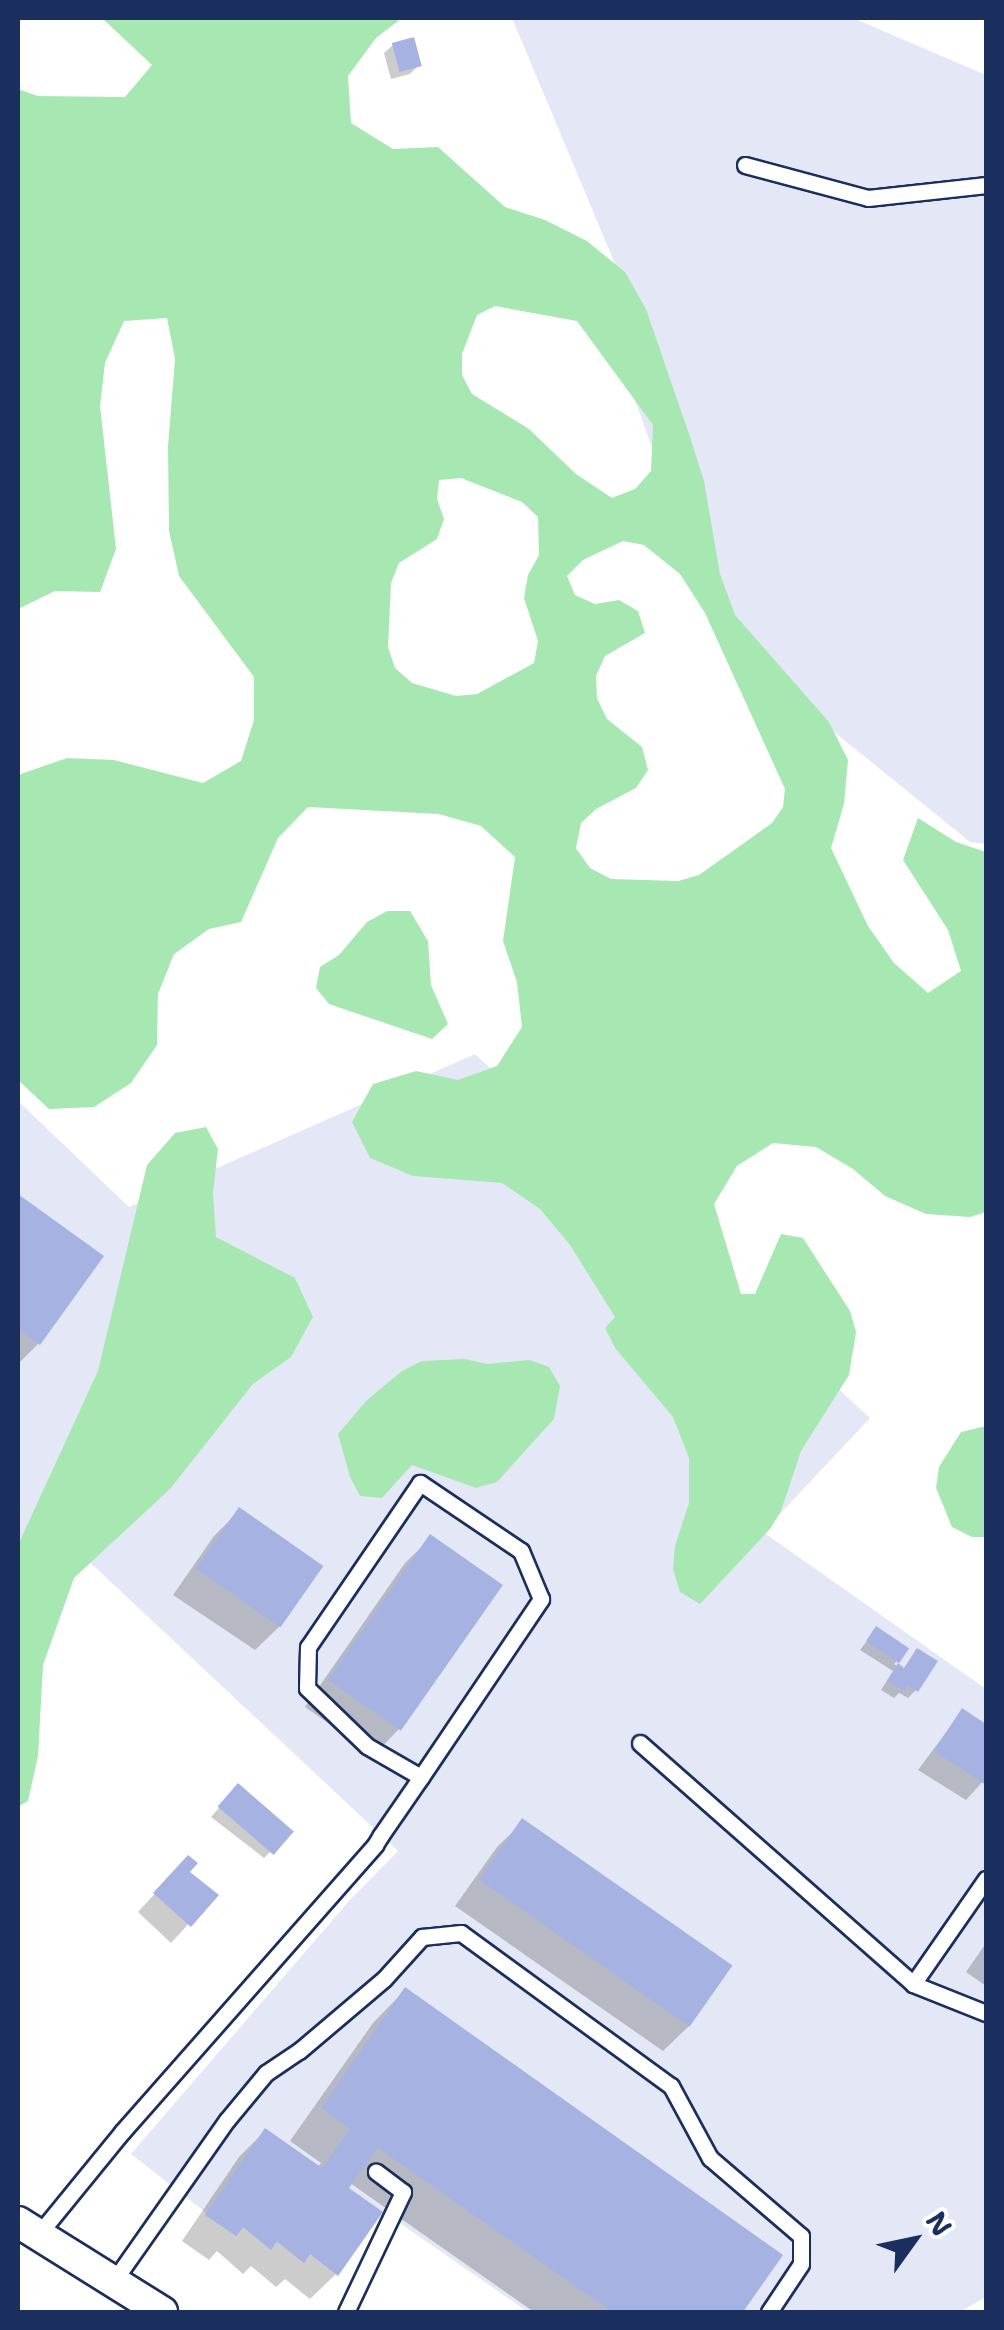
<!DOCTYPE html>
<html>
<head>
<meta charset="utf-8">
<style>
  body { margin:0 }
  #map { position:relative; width:1004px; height:2330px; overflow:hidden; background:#fff; font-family:"Shantell Sans",sans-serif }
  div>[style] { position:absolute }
  .built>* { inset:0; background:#e4e8f6 }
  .green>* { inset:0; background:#a7e8b2 }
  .shadow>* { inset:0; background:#0003 }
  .building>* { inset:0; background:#a6b3e2; transform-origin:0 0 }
  .roads { filter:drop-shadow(2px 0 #1b2f5e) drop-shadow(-2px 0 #1b2f5e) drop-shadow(0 2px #1b2f5e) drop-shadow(0 -2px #1b2f5e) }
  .service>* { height:15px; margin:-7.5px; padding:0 7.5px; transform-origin:7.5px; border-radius:7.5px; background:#fff }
  .minor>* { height:30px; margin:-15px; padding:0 15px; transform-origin:15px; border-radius:15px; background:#fff }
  span { translate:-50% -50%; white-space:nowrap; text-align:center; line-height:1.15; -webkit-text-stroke:8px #fff; paint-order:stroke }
  .frame { position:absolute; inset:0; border:20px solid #1b2f5e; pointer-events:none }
  .north { position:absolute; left:864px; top:2190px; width:100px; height:100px; -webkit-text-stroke:8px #fff; paint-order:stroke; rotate:57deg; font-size:28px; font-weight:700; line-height:40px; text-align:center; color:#1b2f5e }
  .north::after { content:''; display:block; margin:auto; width:35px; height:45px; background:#1b2f5e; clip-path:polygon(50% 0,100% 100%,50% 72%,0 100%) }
</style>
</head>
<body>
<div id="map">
  <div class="built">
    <div style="clip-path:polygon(512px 18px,853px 18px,986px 75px,986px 844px,970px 842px,722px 641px,607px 323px,636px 314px)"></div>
    <div style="clip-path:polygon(475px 1054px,870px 1418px,763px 1532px,986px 1689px,986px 2297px,960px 2312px,528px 2312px,384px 2212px,310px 2254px,304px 2263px,277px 2242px,271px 2250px,244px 2227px,236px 2236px,131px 2154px,348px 1902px,398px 1851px,49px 1524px,18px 1565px,18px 1101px,129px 1207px)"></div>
  </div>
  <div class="green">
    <div style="clip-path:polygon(evenodd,102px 18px,402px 18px,376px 38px,348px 76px,351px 123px,393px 149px,438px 147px,505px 207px,545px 220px,587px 241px,625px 272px,646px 309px,690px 437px,704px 481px,720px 574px,735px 615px,829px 722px,848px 760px,844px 804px,831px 848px,868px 926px,894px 963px,928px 993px,961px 971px,948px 930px,903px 860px,918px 818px,956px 842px,986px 852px,986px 1212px,970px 1217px,926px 1214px,885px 1196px,853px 1169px,816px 1147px,773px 1143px,737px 1166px,714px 1204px,741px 1294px,755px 1294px,781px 1234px,803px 1238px,850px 1311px,856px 1332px,849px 1375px,801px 1451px,781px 1511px,770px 1529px,700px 1604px,680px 1592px,673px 1569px,675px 1546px,689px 1503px,689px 1458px,673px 1417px,615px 1348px,605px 1328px,615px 1317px,570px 1245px,540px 1209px,502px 1183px,413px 1176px,370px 1158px,352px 1122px,373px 1084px,416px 1071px,458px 1080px,497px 1066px,522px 1027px,517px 982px,503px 941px,515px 857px,481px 826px,439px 814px,308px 807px,278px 838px,241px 922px,209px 929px,174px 954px,158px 994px,157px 1045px,131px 1083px,94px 1107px,49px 1109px,18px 1080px,18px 775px,67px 758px,114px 760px,203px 783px,241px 761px,254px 720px,254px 677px,179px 576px,169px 531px,168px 446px,175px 359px,167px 318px,124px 321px,105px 363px,100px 406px,116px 549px,100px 592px,55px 591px,18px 609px,18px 89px,38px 96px,125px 97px,152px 65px,102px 18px,495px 306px,577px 321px,653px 425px,651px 471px,635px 489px,612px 498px,576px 474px,529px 429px,472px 394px,462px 375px,462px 354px,477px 315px,495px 306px,102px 18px,461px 478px,522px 502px,538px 517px,539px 555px,528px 575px,524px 598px,538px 641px,534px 663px,477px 694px,456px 696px,412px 683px,395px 668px,388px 647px,391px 583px,399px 563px,437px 539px,444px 519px,437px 499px,439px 480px,461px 478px,102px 18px,623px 541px,644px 545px,680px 574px,705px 613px,785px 789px,783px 807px,772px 823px,699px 875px,678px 881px,611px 879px,590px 868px,576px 848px,581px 823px,596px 809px,636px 788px,648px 770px,642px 747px,607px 719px,597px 698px,596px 676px,605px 656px,645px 633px,638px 611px,619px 600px,595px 604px,575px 595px,567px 576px,583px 560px,623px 541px)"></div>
    <div style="clip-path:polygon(387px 911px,410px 911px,428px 941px,431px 985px,448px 1024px,432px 1039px,329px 1004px,316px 988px,320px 967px,339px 955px,367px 922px)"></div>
    <div style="clip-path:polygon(206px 1127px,218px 1149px,213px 1193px,216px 1237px,295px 1278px,313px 1317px,291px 1357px,253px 1384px,170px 1489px,74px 1578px,43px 1665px,38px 1756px,28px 1801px,18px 1807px,18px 1545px,98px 1371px,147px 1165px,175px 1133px)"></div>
    <div style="clip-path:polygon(465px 1359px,487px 1364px,530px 1360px,549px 1367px,560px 1386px,554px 1419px,497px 1482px,476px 1488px,412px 1465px,382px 1498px,360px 1496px,350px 1477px,338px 1434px,367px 1400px,402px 1371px,422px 1361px)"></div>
    <div style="clip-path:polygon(986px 1426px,986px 1537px,972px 1537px,952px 1527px,936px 1488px,939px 1467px,961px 1432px)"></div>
  </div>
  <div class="shadow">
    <div style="clip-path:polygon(393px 45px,419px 65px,410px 74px,391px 79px,384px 53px)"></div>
    <div style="clip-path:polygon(18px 1198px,100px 1257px,38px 1344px,18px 1364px)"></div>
    <div style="clip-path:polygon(239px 1511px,320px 1566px,281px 1625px,255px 1650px,173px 1595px,214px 1536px)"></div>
    <div style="clip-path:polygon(431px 1538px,399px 1729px,374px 1755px,305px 1707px,405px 1563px)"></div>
    <div style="clip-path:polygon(876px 1629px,898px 1660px,894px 1664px,903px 1670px,917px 1651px,916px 1690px,908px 1698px,899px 1693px,894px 1698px,881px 1690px,893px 1671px,860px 1650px)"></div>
    <div style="clip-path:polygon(962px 1711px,986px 1727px,986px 1778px,966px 1800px,918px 1770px)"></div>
    <div style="clip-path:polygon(230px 1795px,291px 1831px,264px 1858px,211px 1817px)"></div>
    <div style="clip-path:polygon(523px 1822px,729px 1968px,689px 2026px,663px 2051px,455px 1906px,497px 1847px)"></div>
    <div style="clip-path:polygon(187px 1872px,215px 1895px,171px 1943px,138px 1912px,171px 1876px)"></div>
    <div style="clip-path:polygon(986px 1943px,986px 1986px,966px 1972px)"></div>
    <div style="clip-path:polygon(405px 1990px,780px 2256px,739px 2312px,534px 2312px,350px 2183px,336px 2274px,310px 2299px,285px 2279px,276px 2287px,251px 2266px,243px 2274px,217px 2251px,209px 2260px,182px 2241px,239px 2157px,265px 2131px,317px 2168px,321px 2163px,290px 2141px,373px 2023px)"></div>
  </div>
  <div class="building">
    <div style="left:414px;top:37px;width:30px;height:23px;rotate:75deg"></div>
    <div style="clip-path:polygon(18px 1194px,104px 1256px,40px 1345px,18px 1329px)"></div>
    <div style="left:239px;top:1507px;width:103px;height:75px;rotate:35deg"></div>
    <div style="left:430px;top:1534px;width:89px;height:178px;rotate:35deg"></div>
    <div style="left:876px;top:1626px;width:40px;height:18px;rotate:34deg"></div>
    <div style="clip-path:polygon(917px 1648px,938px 1661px,918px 1692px,908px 1685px,904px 1691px,887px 1681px,898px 1663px,904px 1668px)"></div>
    <div style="clip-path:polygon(962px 1708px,986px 1724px,986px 1785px,934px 1751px)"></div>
    <div style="left:238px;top:1783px;width:74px;height:31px;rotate:41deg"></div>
    <div style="left:522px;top:1818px;width:257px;height:75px;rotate:35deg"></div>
    <div style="clip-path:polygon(188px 1855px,198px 1863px,190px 1872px,219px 1895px,191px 1927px,153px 1893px)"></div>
    <div style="clip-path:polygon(405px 1987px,783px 2255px,743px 2312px,612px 2312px,378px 2148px,349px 2188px,383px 2212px,338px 2276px,310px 2254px,304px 2263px,277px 2241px,271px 2250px,243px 2227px,236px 2236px,205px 2215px,265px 2128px,322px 2168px,350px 2129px,321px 2108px)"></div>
  </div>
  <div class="roads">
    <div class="service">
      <div style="left:745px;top:165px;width:127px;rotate:15deg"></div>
      <div style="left:868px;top:198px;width:119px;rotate:-6.3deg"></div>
      <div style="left:640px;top:1743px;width:364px;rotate:41.4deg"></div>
      <div style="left:913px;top:1984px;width:79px;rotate:21.7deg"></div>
      <div style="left:913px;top:1984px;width:128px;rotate:-55.2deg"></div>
      <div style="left:38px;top:2235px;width:133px;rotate:-50.8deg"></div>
      <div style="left:122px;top:2132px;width:383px;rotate:-48.6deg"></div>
      <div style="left:375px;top:1845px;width:12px;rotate:-59deg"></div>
      <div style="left:381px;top:1835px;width:70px;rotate:-55.4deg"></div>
      <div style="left:421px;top:1777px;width:215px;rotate:-56deg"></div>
      <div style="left:541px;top:1599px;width:52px;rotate:-112.6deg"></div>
      <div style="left:521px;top:1551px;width:122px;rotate:-146deg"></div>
      <div style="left:420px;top:1483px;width:199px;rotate:124.3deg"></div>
      <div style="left:308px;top:1647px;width:41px;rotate:91.4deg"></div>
      <div style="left:307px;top:1688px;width:83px;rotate:44deg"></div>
      <div style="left:367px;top:1746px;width:62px;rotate:29.9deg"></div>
      <div style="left:113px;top:2282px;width:198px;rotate:-54.9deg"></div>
      <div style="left:227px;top:2120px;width:61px;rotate:-50.3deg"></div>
      <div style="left:266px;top:2073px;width:40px;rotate:-34deg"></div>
      <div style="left:299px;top:2051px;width:111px;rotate:-40.3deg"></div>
      <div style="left:384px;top:1979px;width:57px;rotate:-47.9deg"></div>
      <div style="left:422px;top:1937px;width:39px;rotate:-6deg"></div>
      <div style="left:461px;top:1933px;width:260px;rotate:36.1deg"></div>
      <div style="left:671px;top:2086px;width:82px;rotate:61.6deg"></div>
      <div style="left:710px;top:2158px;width:120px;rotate:40.6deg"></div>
      <div style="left:801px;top:2236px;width:28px;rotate:90deg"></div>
      <div style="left:801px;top:2264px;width:58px;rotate:123.7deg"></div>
      <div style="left:346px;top:2312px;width:133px;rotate:-64.6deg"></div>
      <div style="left:403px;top:2192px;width:34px;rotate:-143deg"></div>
    </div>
    <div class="minor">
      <div style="left:18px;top:2222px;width:170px;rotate:32deg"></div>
    </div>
  </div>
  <div class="frame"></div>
  <div class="north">N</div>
</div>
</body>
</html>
